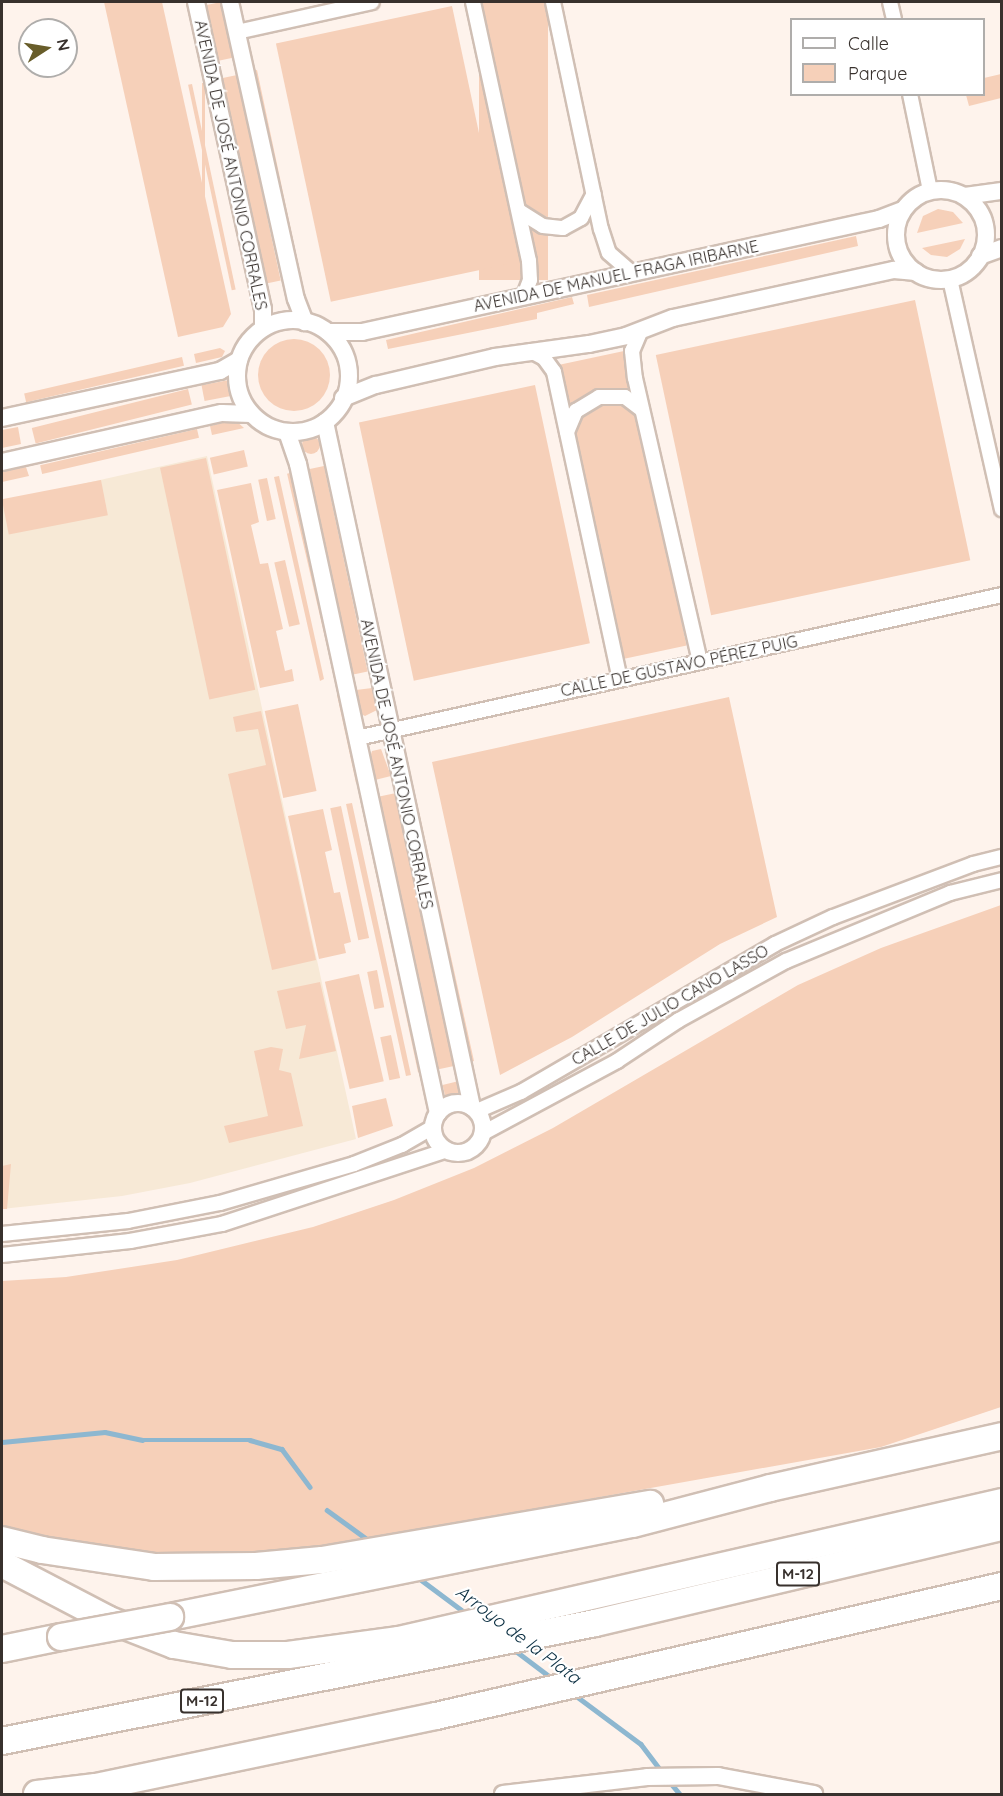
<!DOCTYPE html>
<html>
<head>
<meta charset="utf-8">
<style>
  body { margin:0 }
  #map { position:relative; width:1003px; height:1796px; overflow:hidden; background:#fef3ec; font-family:Quicksand,sans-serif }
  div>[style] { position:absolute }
  .medical>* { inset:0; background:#f7e9d6 }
  .green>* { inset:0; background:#f6d0b9; transform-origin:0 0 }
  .round { border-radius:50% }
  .stream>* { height:4.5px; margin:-2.25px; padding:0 2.25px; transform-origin:2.25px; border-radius:2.25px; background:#8db7d0 }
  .roads { filter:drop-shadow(2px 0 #d0bfb4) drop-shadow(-2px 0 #d0bfb4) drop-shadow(0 2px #d0bfb4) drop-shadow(0 -2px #d0bfb4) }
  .minor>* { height:14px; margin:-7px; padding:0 7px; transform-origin:7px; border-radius:7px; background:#fff }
  .tertiary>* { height:16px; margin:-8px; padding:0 8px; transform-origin:8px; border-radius:8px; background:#fff }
  .tertiary>.ring { margin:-8px; padding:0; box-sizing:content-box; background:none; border:16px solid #fff; border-radius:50% }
  .motorway>* { height:26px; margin:-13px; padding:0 13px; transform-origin:13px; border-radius:13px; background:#fff }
  .bridges { filter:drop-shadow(2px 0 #d0bfb4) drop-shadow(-2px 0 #d0bfb4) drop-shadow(0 2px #d0bfb4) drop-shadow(0 -2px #d0bfb4) }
  .motorway-bridge>* { height:26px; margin:-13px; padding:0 13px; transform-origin:13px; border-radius:13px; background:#fff }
  span { translate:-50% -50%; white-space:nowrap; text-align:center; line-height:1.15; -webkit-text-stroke:4.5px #fff; paint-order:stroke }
  .shield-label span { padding:2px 4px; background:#fff; border:2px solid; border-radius:4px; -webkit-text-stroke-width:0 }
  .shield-label { font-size:15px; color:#38312d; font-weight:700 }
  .street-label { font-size:16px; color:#38312d }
  .water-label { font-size:18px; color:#0a2e41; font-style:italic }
  .frame { position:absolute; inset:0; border:3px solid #38312d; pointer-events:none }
  .legend { position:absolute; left:790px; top:18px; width:195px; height:78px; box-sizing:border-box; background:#fff; border:2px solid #afadab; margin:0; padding:8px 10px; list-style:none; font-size:18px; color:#38312d }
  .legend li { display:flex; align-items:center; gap:12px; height:30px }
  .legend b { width:30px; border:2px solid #afadab }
  .north { position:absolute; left:18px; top:18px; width:60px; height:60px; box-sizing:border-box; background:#fff; border:2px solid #afadab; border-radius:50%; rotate:78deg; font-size:16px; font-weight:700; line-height:24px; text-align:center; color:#38312d }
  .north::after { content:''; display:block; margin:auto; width:21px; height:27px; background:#685d2a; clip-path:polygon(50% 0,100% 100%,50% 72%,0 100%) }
</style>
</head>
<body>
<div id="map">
  <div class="medical">
    <div style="clip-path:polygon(207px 456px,356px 1139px,190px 1183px,122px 1196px,2px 1209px,2px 502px)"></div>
  </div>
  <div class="green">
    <div style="clip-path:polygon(104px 2px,162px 2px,231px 314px,223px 327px,178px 337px)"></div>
    <div style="left:221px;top:2px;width:57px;height:17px;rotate:78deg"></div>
    <div style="left:479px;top:2px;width:69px;height:278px"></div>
    <div style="left:452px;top:6px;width:264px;height:180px;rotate:78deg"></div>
    <div style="left:257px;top:70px;width:209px;height:4px;rotate:78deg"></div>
    <div style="clip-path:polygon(1001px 74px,1001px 98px,969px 106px,966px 95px,984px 94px,984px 78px)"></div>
    <div style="left:237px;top:75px;width:210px;height:17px;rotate:78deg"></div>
    <div style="left:202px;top:83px;width:3px;height:208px"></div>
    <div style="left:192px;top:84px;width:210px;height:4px;rotate:78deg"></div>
    <div style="clip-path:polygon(938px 209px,953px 212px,963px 223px,917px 233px,923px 216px)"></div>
    <div style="clip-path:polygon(856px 236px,858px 246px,589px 307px,587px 295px)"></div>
    <div style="clip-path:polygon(965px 239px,960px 249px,947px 257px,931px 255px,922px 248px)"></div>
    <div style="clip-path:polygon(572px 297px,574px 304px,537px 313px,537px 319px,388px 349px,386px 340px)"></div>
    <div style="left:915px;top:300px;width:266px;height:265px;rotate:78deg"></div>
    <div class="round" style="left:258px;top:339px;width:72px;height:72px"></div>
    <div style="clip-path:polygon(220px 348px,225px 351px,222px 357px,196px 363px,194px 354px)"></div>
    <div style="left:624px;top:351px;width:301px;height:66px;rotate:78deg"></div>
    <div style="left:182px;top:357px;width:9px;height:162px;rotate:77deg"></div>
    <div style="left:229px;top:380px;width:16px;height:28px;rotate:79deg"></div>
    <div style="left:535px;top:385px;width:264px;height:180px;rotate:78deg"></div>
    <div style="left:188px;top:389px;width:16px;height:161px;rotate:76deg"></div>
    <div style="clip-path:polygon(235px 420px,244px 428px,212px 435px,210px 426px)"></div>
    <div style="clip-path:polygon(18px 427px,21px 444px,2px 448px,2px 430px)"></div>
    <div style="left:197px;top:429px;width:9px;height:161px;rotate:77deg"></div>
    <div class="round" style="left:302px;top:436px;width:18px;height:18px"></div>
    <div style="left:244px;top:450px;width:17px;height:35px;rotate:77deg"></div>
    <div style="left:206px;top:458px;width:237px;height:47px;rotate:78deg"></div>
    <div style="left:324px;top:466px;width:210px;height:17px;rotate:78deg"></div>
    <div style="clip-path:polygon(26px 467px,29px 476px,2px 482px,2px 472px)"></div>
    <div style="left:290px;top:473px;width:211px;height:3px;rotate:77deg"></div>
    <div style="clip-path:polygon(279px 476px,324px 679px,320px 681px,274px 477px)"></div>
    <div style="left:267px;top:478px;width:42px;height:9px;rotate:78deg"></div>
    <div style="left:101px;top:480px;width:36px;height:101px;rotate:79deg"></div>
    <div style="clip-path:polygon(251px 483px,259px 522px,251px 525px,260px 564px,268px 563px,283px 629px,276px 631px,285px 671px,292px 669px,294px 681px,260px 688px,217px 490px)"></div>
    <div style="left:285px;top:560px;width:66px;height:11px;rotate:77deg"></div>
    <div style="clip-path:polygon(372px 688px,377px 710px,365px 716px,361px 714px,356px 690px)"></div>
    <div style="clip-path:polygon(337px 695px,339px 695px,359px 783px,356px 783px)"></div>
    <div style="clip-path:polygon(729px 697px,777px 917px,720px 944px,572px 1037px,500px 1075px,432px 762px)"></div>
    <div style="left:298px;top:704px;width:89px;height:34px;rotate:78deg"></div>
    <div style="clip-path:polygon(261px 711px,316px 960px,272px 970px,228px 774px,266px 765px,258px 729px,236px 732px,233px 717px)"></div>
    <div style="clip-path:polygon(381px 749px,391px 776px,375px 780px,370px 757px,372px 751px)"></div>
    <div style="clip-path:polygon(414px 789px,474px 1061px,470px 1062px,411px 790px)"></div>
    <div style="left:396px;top:793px;width:279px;height:17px;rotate:78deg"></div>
    <div style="left:363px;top:799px;width:279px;height:3px;rotate:78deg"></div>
    <div style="clip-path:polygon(352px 803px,411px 1075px,406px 1076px,346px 804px)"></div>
    <div style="left:341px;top:806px;width:135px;height:11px;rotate:78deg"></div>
    <div style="clip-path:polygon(323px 809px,332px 850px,325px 852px,334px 893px,340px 892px,351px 942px,344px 944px,346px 953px,319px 959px,288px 816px)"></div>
    <div style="clip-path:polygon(1001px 905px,1001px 1407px,881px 1447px,270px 1556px,139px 1555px,2px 1530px,2px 1281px,66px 1277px,177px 1260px,313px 1227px,394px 1200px,474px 1168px,553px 1128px,798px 985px,881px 948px)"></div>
    <div style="left:377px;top:970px;width:38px;height:10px;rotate:79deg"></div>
    <div style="left:359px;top:974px;width:110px;height:35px;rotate:77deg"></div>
    <div style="clip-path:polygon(320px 982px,336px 1051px,299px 1059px,306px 1025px,286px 1029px,277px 991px)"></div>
    <div style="left:391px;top:1035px;width:44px;height:11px;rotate:78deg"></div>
    <div style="clip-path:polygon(271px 1047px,283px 1049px,279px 1070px,291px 1073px,303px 1126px,229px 1143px,224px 1126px,268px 1116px,254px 1051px)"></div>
    <div style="left:459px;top:1081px;width:16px;height:17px;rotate:76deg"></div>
    <div style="clip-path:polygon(386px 1098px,393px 1126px,358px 1138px,352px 1106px)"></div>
    <div style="clip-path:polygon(11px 1164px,7px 1209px,2px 1209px,2px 1166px)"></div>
  </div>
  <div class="stream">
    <div style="left:2px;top:1442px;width:103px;rotate:-5.5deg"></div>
    <div style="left:105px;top:1432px;width:38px;rotate:12deg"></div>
    <div style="left:142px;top:1440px;width:108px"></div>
    <div style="left:250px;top:1440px;width:33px;rotate:16deg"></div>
    <div style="left:282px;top:1449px;width:47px;rotate:53.6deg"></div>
    <div style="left:327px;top:1510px;width:54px;rotate:36deg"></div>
    <div style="left:416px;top:1576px;width:64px;rotate:36.7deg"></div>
    <div style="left:512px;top:1648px;width:51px;rotate:37.1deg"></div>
    <div style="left:575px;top:1695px;width:82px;rotate:36.6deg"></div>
    <div style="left:641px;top:1744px;width:35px;rotate:53deg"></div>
    <div style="left:669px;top:1781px;width:17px;rotate:50deg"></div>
  </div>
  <div class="roads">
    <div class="minor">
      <div style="left:473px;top:2px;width:265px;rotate:77.8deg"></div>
      <div style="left:529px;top:261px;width:19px;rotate:87deg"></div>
      <div style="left:530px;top:280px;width:17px;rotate:111deg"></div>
      <div style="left:553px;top:2px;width:232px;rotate:78.1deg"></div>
      <div style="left:601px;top:229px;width:25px;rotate:72deg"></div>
      <div style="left:609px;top:253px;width:29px;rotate:41deg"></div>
      <div style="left:890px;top:2px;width:18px;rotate:77deg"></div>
      <div style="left:237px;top:32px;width:138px;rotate:-12.5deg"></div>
      <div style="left:910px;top:94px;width:99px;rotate:78.3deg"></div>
      <div style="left:519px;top:211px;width:28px;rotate:32deg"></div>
      <div style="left:543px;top:226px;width:20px;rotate:6deg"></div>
      <div style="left:563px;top:228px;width:21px;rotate:-29deg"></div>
      <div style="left:581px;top:218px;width:27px;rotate:-62deg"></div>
      <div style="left:950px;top:279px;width:236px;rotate:77.3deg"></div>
      <div style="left:641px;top:330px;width:23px;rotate:113deg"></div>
      <div style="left:632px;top:351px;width:27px;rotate:84deg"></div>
      <div style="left:635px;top:378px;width:290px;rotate:77.1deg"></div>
      <div style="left:531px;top:351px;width:15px;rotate:28deg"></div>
      <div style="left:544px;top:358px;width:17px;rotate:54deg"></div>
      <div style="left:554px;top:372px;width:314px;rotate:77.9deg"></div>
      <div style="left:567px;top:432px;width:23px;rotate:-67deg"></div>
      <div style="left:576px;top:411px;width:27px;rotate:-31deg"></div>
      <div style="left:599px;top:397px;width:26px"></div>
      <div style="left:625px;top:397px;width:21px;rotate:37deg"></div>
      <div style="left:357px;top:738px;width:661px;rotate:-12.5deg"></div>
      <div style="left:477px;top:1111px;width:48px;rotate:-23.4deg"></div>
      <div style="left:521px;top:1092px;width:294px;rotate:-30.2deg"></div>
      <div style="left:775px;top:944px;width:64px;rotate:-25deg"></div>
      <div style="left:833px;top:917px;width:150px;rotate:-20.7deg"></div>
      <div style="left:973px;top:864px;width:30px;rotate:-14deg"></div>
      <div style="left:483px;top:1133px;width:152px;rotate:-28.2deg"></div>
      <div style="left:617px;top:1061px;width:74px;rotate:-33.5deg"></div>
      <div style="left:679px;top:1020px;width:122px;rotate:-28.9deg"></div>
      <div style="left:786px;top:961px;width:178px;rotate:-22.5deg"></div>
      <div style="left:950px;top:893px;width:54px;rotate:-14deg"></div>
      <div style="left:2px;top:1234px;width:127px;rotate:-5.9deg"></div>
      <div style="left:128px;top:1221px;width:94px;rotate:-11.1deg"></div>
      <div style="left:220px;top:1203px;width:140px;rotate:-16.2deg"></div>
      <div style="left:354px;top:1164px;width:52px;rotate:-21.6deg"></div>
      <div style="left:402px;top:1145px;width:36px;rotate:-30deg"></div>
      <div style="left:2px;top:1255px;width:129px;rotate:-6.2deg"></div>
      <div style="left:130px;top:1241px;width:94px;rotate:-10.5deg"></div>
      <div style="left:222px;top:1224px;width:237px;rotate:-18.2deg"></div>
    </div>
    <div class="tertiary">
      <div style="left:196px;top:2px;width:314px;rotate:77.7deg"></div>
      <div style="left:263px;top:309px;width:19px;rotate:90deg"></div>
      <div style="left:230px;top:2px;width:304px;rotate:77.5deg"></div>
      <div style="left:296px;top:299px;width:25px;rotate:69deg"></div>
      <div class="ring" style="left:896px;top:190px;width:74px;height:74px"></div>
      <div style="left:965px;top:196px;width:37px;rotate:-8deg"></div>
      <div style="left:980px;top:256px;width:23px;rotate:-20deg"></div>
      <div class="ring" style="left:237px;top:320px;width:96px;height:96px"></div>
      <div style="left:328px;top:332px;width:34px"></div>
      <div style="left:362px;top:332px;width:529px;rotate:-12.33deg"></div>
      <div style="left:879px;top:219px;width:26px;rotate:-21deg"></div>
      <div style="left:343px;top:398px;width:35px;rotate:-22deg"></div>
      <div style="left:376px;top:385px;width:122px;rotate:-13.2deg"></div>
      <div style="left:495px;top:357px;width:95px;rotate:-7.9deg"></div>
      <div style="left:589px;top:344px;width:38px;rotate:-12deg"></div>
      <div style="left:626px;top:336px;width:50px;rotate:-21deg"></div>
      <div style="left:673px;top:318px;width:226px;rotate:-12.3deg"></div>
      <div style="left:894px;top:270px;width:22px;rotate:5deg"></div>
      <div style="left:2px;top:418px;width:223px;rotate:-12.2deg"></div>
      <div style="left:220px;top:371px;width:22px;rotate:-30deg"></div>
      <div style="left:325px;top:422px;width:701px;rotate:77.89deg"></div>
      <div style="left:287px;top:432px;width:34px;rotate:71deg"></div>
      <div style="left:298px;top:464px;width:664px;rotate:77.83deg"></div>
      <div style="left:2px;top:462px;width:225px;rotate:-12.6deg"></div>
      <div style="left:222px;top:413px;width:29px;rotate:2deg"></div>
      <div class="ring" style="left:433px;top:1103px;width:34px;height:34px"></div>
      <div style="left:503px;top:1794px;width:145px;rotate:-6.7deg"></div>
      <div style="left:647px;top:1777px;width:71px;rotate:-0.8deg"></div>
      <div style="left:718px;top:1776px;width:98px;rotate:10.6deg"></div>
    </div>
    <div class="motorway">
      <div style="left:2px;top:1540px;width:41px;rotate:14deg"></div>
      <div style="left:42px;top:1550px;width:113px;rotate:8.6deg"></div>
      <div style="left:154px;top:1567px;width:102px;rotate:-0.6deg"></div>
      <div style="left:256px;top:1566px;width:66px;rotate:-5.2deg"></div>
      <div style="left:322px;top:1560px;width:333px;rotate:-9.7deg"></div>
      <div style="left:2px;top:1564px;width:119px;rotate:27.6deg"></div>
      <div style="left:107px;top:1619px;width:72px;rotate:21.2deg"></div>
      <div style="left:174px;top:1645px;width:59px;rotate:9.8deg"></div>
      <div style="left:232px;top:1655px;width:56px"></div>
      <div style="left:288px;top:1655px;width:112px;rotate:-7.7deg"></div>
      <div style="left:399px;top:1640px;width:619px;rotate:-12.89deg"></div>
      <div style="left:170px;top:1617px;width:472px;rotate:-11.4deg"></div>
      <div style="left:633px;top:1524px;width:142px;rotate:-14.7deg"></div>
      <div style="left:770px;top:1488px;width:238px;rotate:-12.6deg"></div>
      <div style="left:2px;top:1649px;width:60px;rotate:-11.5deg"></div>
      <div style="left:2px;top:1741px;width:605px;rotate:-11.25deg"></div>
      <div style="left:595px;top:1623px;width:418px;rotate:-13.3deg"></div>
      <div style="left:37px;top:1794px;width:59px;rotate:-6.8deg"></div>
      <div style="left:96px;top:1787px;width:347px;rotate:-11.8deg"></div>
      <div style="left:436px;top:1716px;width:581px;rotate:-12.94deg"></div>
    </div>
  </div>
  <div class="bridges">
    <div class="motorway-bridge">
      <div style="left:61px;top:1637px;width:111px;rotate:-10.4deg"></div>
    </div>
  </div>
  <div class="shield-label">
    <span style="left:798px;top:1574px">M-12</span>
    <span style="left:202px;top:1701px">M-12</span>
  </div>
  <div class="street-label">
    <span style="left:231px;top:165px;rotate:78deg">AVENIDA DE JOSÉ ANTONIO CORRALES</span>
    <span style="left:616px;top:276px;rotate:-12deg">AVENIDA DE MANUEL FRAGA IRIBARNE</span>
    <span style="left:679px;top:666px;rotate:-12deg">CALLE DE GUSTAVO PÉREZ PUIG</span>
    <span style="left:397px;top:764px;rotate:78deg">AVENIDA DE JOSÉ ANTONIO CORRALES</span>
    <span style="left:670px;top:1005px;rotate:-30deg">CALLE DE JULIO CANO LASSO</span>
  </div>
  <div class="water-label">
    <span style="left:518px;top:1635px;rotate:37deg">Arroyo de la Plata</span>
  </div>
  <div class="frame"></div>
  <ul class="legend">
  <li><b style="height:8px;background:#fff"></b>Calle</li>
  <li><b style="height:16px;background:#f6d0b9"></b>Parque</li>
  </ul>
  <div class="north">N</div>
</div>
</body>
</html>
